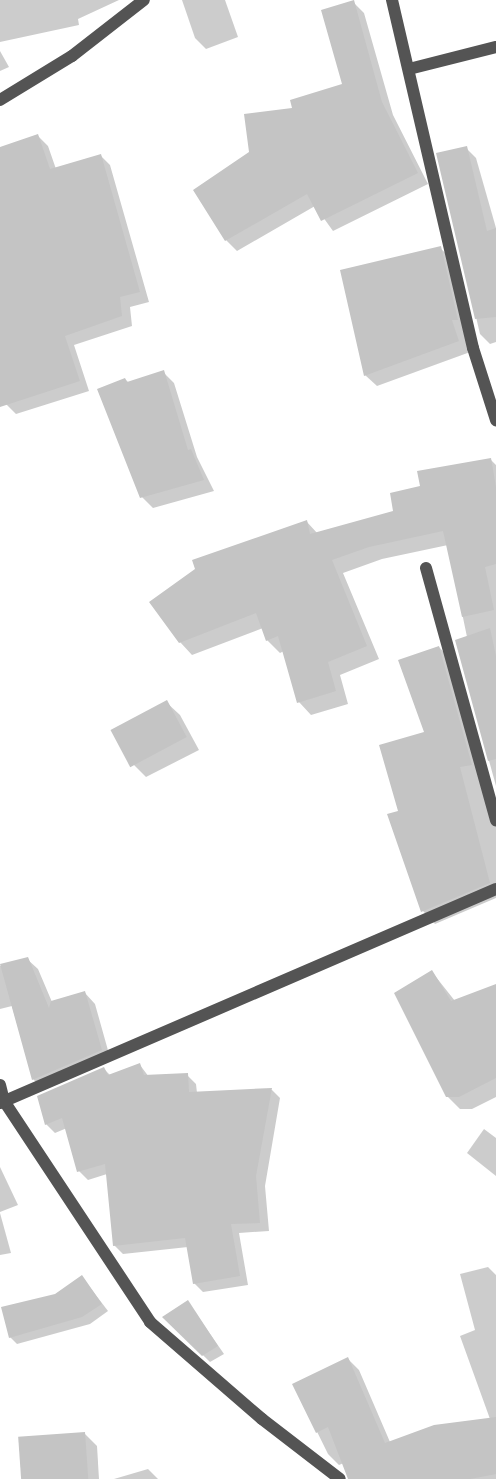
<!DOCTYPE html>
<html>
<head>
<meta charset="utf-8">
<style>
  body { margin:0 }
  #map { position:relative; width:496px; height:1479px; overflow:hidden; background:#fff; font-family:"Work Sans",sans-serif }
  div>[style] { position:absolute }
  .shadow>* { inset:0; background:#0003 }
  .building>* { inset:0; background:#c4c4c4; transform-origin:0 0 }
  .minor>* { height:12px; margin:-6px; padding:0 6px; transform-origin:6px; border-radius:6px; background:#545454 }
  span { translate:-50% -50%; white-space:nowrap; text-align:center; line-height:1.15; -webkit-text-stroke:4.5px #fff; paint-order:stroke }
</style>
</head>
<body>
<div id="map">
  <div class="shadow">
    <div style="clip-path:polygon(0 0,119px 0,78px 19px,79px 25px,0 42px)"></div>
    <div style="clip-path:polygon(182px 0,225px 0,238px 37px,206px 49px,195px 38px)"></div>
    <div style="clip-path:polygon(353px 2px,364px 13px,393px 115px,428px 184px,333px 231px,315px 206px,237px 251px,226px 240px,251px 153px,294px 109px,344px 85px)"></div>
    <div style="clip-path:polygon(0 51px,9px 67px,0 71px)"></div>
    <div style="clip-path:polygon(38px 136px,48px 146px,56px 169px,100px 155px,110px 165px,149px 302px,130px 307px,132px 326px,74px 345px,89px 391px,16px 414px,6px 404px,0 384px,0 148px)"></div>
    <div style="clip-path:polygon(466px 148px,476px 158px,496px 228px,496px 342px,490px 344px,480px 334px,438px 154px)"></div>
    <div style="clip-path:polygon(440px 248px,452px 259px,473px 351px,377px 386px,365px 375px)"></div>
    <div style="clip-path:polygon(163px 372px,174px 383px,197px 457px,214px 491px,153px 508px,142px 497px,125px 379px,129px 383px)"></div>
    <div style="clip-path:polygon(491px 460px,496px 465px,496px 786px,456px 641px,467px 637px,448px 545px,382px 559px,343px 573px,379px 659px,340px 675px,348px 704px,311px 715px,299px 702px,284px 651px,280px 653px,267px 640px,263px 628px,192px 655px,180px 642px,307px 522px,318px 534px,395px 512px,422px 488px)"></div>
    <div style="clip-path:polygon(439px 647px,451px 660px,496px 821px,496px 898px,435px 924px,423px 911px,389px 815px,400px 812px,426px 733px)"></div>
    <div style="clip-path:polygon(166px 702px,180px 715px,199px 750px,146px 777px,133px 764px)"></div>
    <div style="clip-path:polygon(27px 959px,38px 969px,52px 1002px,85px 993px,95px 1004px,111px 1061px,44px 1090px,33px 1079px,12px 1006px,0 1009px,0 966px)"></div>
    <div style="clip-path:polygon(432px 972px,455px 1001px,496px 986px,496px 1097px,472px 1109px,460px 1109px,447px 1096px)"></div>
    <div style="clip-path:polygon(140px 1065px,149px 1077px,187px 1075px,196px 1084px,197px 1093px,272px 1090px,280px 1098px,265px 1186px,269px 1231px,239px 1233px,248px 1285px,203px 1292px,194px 1283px,188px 1247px,123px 1254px,114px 1245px,107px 1174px,88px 1180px,79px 1171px,67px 1128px,55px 1133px,46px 1124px,104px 1069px,110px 1075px)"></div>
    <div style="clip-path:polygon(484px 1129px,496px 1138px,496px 1176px,467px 1153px)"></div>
    <div style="clip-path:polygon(0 1167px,18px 1205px,0 1212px)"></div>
    <div style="clip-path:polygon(0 1213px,11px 1253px,0 1255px)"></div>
    <div style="clip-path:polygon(488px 1267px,496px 1275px,496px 1479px,363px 1479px,358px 1457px,339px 1465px,328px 1454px,294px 1385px,348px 1359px,359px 1370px,390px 1442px,490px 1419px,460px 1336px,475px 1330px,460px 1274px)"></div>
    <div style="clip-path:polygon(82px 1277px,108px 1311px,90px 1324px,17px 1344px,10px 1337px)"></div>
    <div style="clip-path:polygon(188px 1302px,224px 1354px,210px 1362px,165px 1318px)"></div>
    <div style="clip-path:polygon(85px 1434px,97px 1446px,99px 1479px,22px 1479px)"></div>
    <div style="clip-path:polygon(148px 1469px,158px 1479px,114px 1479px)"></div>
  </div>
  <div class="building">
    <div style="clip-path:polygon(354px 0,382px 102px,418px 173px,321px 221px,307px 194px,225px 241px,193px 190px,249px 152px,244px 114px,292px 108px,290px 100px,342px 84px,321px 10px)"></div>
    <div style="clip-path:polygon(38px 134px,50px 169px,101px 154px,140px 292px,120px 297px,122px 316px,65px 336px,80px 381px,0 407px,0 147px)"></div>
    <div style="clip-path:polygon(467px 146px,487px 231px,496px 228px,496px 317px,475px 319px,436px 153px)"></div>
    <div style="clip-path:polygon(441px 246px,458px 320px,452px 320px,459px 341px,364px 376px,340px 270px)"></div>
    <div style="clip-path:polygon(164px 370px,188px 450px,191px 449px,204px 480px,140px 498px,97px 389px,125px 378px,127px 382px)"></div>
    <div style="clip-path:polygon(491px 458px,496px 487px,496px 564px,485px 567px,494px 610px,462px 617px,443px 531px,369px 547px,332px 560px,367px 646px,328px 662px,336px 691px,297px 703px,278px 636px,266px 641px,256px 613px,179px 643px,149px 602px,195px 569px,192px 560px,307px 520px,310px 534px,393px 511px,390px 493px,420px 486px,417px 471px)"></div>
    <div style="clip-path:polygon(490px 628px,496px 656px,496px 759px,488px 761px,455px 640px)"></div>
    <div style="clip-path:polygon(439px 646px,472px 765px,460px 767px,490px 883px,421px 912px,387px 814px,398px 811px,379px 745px,424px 732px,398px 660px)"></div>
    <div style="left:167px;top:700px;width:42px;height:64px;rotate:62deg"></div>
    <div style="clip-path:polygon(28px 957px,49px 1008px,51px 1001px,85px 991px,102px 1050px,32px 1080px,0 964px)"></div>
    <div style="clip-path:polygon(432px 970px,451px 1001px,496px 984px,496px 1078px,459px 1097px,446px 1097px,394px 993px)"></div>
    <div style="clip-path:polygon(140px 1063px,144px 1075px,188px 1073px,189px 1092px,272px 1088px,256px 1176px,260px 1223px,231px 1224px,240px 1276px,193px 1284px,185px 1238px,113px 1246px,105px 1164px,77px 1172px,62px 1118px,45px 1125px,37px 1096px,104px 1067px,108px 1075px)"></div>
    <div style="clip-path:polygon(82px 1275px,102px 1304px,82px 1317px,9px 1338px,1px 1307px,55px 1294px)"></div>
    <div style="clip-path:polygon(188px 1300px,218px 1346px,202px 1356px,162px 1317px)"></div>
    <div style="clip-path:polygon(348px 1357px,385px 1443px,434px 1425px,496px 1417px,496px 1474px,470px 1479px,348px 1479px,328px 1427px,316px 1433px,292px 1384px)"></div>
    <div style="left:85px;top:1432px;width:47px;height:67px;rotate:86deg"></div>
  </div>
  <div class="minor">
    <div style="left:392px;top:0;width:357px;rotate:76.9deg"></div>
    <div style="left:473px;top:348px;width:76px;rotate:72.3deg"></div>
    <div style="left:409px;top:69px;width:90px;rotate:-14.2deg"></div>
    <div style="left:0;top:100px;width:84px;rotate:-31.4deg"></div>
    <div style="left:72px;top:56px;width:91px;rotate:-37.9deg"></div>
    <div style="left:426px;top:568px;width:262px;rotate:74.5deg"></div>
    <div style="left:0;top:1085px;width:16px;rotate:76deg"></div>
    <div style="left:4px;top:1101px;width:265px;rotate:56.5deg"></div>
    <div style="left:150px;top:1322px;width:148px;rotate:40.9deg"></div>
    <div style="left:262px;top:1419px;width:98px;rotate:37.6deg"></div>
    <div style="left:0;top:1103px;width:540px;rotate:-23.34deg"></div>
  </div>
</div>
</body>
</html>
